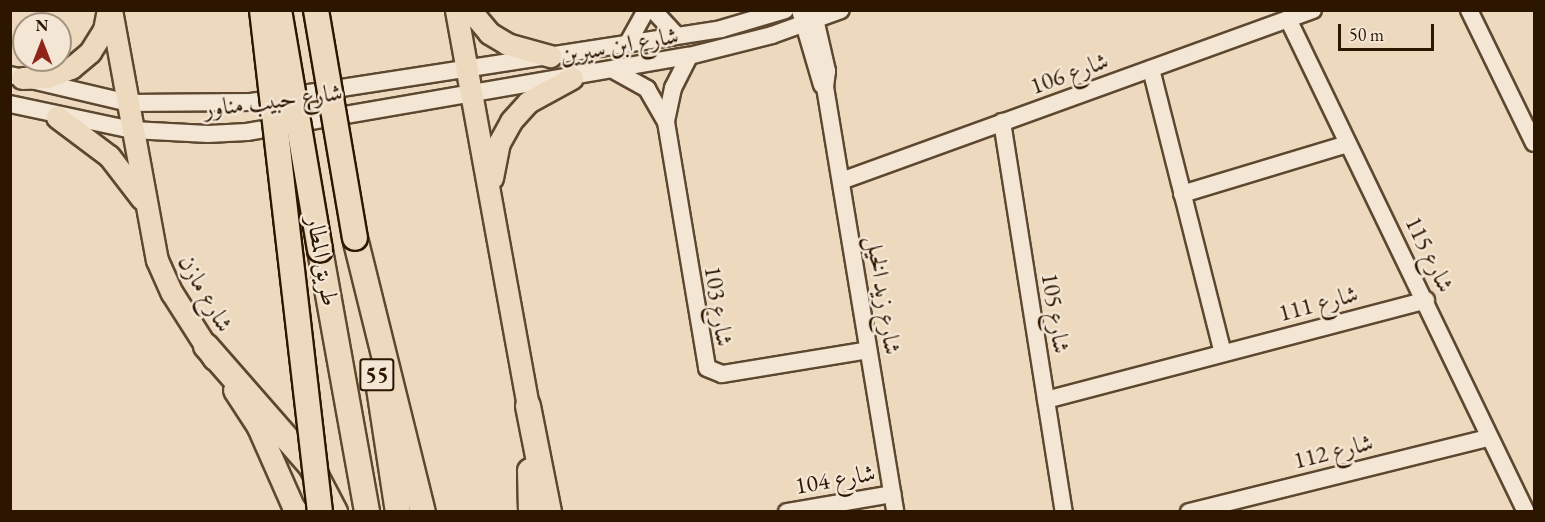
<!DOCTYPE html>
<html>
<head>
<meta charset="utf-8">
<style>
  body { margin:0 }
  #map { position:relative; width:1545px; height:522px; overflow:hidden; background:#edd9bd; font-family:"EB Garamond",Amiri,serif }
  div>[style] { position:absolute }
  .roads { filter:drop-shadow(2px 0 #5d472f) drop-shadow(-2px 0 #5d472f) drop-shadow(0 2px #5d472f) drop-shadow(0 -2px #5d472f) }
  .minor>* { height:16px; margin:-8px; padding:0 8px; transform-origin:8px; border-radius:8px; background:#f3e6d4 }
  .major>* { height:21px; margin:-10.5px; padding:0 10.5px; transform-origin:10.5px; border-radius:10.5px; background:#edd9bd }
  .highway>* { height:24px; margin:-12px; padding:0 12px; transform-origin:12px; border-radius:12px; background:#edd9bd }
  .bridges { filter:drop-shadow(2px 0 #2d1600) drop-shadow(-2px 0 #2d1600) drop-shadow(0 2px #2d1600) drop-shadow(0 -2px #2d1600) }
  .highway-bridge>* { height:24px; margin:-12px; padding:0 12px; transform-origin:12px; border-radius:12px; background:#edd9bd }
  span { translate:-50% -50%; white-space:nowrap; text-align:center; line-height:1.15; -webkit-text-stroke:5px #f3e6d4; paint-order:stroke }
  .shield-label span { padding:2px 4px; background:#f3e6d4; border:2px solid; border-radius:4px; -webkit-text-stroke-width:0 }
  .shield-label { font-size:22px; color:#2d1600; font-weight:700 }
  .street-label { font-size:24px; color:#2d1600 }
  .frame { position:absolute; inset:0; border:12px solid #2d1600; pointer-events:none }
  .north { position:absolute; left:12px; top:12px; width:60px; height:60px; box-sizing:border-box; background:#f3e6d4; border:2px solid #a4937f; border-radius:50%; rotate:0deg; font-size:16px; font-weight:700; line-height:24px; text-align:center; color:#2d1600 }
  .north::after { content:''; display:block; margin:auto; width:21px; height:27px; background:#8f2418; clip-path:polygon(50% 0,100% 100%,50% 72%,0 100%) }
  .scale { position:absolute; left:1338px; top:24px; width:96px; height:27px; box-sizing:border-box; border:3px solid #2d1600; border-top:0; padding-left:8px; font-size:18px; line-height:21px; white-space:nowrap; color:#2d1600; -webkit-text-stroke:4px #f3e6d4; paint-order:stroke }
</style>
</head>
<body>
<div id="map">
  <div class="roads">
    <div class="minor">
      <div style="left:653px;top:10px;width:34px;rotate:47deg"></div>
      <div style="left:800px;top:10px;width:78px;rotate:73.7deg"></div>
      <div style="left:813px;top:10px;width:63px;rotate:77.1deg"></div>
      <div style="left:827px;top:71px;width:16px;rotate:97deg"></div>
      <div style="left:825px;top:87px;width:431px;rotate:80.6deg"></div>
      <div style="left:1469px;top:10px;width:148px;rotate:64deg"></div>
      <div style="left:1288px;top:19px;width:547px;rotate:64.23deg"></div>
      <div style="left:629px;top:41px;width:35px;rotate:-61deg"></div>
      <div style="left:1151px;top:69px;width:293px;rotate:75.8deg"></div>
      <div style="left:615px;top:71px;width:37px;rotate:29deg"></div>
      <div style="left:647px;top:89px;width:38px;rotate:60deg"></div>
      <div style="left:666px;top:122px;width:249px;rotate:80.5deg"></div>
      <div style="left:707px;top:368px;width:16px;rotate:22deg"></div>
      <div style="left:722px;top:374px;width:148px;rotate:-9.3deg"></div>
      <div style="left:10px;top:75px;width:121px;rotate:13.3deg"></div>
      <div style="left:128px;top:103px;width:123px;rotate:-0.5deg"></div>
      <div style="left:251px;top:102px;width:476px;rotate:-8.8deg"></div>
      <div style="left:721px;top:29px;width:67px;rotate:-16.5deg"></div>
      <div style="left:10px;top:104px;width:125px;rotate:12deg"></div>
      <div style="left:132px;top:130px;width:76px;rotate:3deg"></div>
      <div style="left:208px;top:134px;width:39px;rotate:-3deg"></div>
      <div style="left:247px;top:132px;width:448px;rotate:-9.8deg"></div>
      <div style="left:689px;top:56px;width:86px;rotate:-14.2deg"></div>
      <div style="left:772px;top:35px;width:73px;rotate:-19.9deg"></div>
      <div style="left:666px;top:121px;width:34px;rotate:-78deg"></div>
      <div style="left:673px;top:88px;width:36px;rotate:-63deg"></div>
      <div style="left:1002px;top:122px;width:395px;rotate:81deg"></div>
      <div style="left:841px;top:181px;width:502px;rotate:-19.91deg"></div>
      <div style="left:1182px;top:194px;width:173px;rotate:-16.8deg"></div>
      <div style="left:1046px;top:400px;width:393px;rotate:-14.7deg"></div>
      <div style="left:787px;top:512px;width:107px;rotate:-9.7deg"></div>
      <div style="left:1189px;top:512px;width:309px;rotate:-13.9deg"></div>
    </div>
    <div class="major">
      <div style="left:111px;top:10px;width:254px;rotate:79.6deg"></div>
      <div style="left:157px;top:260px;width:36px;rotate:66deg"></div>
      <div style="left:172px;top:293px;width:78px;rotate:57.5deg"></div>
      <div style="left:456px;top:10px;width:402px;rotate:79.7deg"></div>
      <div style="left:470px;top:10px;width:30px;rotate:50deg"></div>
      <div style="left:489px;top:33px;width:21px;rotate:31deg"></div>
      <div style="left:507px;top:44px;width:45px;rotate:15.6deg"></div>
      <div style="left:22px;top:78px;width:25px;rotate:-2deg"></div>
      <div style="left:47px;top:77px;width:26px;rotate:-21deg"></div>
      <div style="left:71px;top:68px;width:25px;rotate:-40deg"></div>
      <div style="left:90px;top:52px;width:26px;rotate:-58deg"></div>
      <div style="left:104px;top:30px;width:20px;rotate:-79deg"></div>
      <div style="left:57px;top:117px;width:65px;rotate:36.9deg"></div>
      <div style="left:109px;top:156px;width:54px;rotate:52.5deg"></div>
      <div style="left:492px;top:178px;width:36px;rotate:-79deg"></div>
      <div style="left:499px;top:143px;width:25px;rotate:-61deg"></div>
      <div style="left:511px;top:121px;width:25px;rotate:-48deg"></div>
      <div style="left:528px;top:102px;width:50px;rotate:-28.6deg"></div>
      <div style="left:234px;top:390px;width:44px;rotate:57deg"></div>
      <div style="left:258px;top:427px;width:92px;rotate:66.2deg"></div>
    </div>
    <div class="highway">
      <div style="left:356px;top:242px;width:278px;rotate:76.1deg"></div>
      <div style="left:320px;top:250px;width:266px;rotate:79.8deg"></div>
      <div style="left:206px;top:346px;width:159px;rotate:48.8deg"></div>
      <div style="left:311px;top:466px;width:52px;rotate:62.4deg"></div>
      <div style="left:377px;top:375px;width:139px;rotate:81.3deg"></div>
      <div style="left:528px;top:406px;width:108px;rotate:78.8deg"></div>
      <div style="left:530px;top:471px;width:41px;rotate:88.6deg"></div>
      <div style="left:295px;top:511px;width:1px;rotate:90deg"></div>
    </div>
  </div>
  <div class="bridges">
    <div class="highway-bridge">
      <div style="left:262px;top:10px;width:505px;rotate:83.41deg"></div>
      <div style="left:279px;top:10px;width:243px;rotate:80.3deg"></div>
      <div style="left:316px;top:10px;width:231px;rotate:80.3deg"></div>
    </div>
  </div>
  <div class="shield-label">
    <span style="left:377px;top:375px">55</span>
  </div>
  <div class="street-label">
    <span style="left:619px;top:45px;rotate:-10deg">شارع ابن سيرين</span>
    <span style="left:1069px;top:73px;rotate:-20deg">شارع 106</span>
    <span style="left:273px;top:100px;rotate:-7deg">شارع حبيب مناور</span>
    <span style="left:1430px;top:254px;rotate:64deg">شارع 115</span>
    <span style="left:323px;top:261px;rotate:80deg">طريق المطار</span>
    <span style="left:206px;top:293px;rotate:60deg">شارع مازن</span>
    <span style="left:884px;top:295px;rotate:81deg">شارع زيد الخيل</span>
    <span style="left:1318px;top:303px;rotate:-15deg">شارع 111</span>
    <span style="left:719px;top:306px;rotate:81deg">شارع 103</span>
    <span style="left:1056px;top:313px;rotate:81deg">شارع 105</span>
    <span style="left:1333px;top:451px;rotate:-14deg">شارع 112</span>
    <span style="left:835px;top:479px;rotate:-10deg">شارع 104</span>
  </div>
  <div class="frame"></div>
  <div class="north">N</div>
  <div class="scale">50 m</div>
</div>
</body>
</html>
